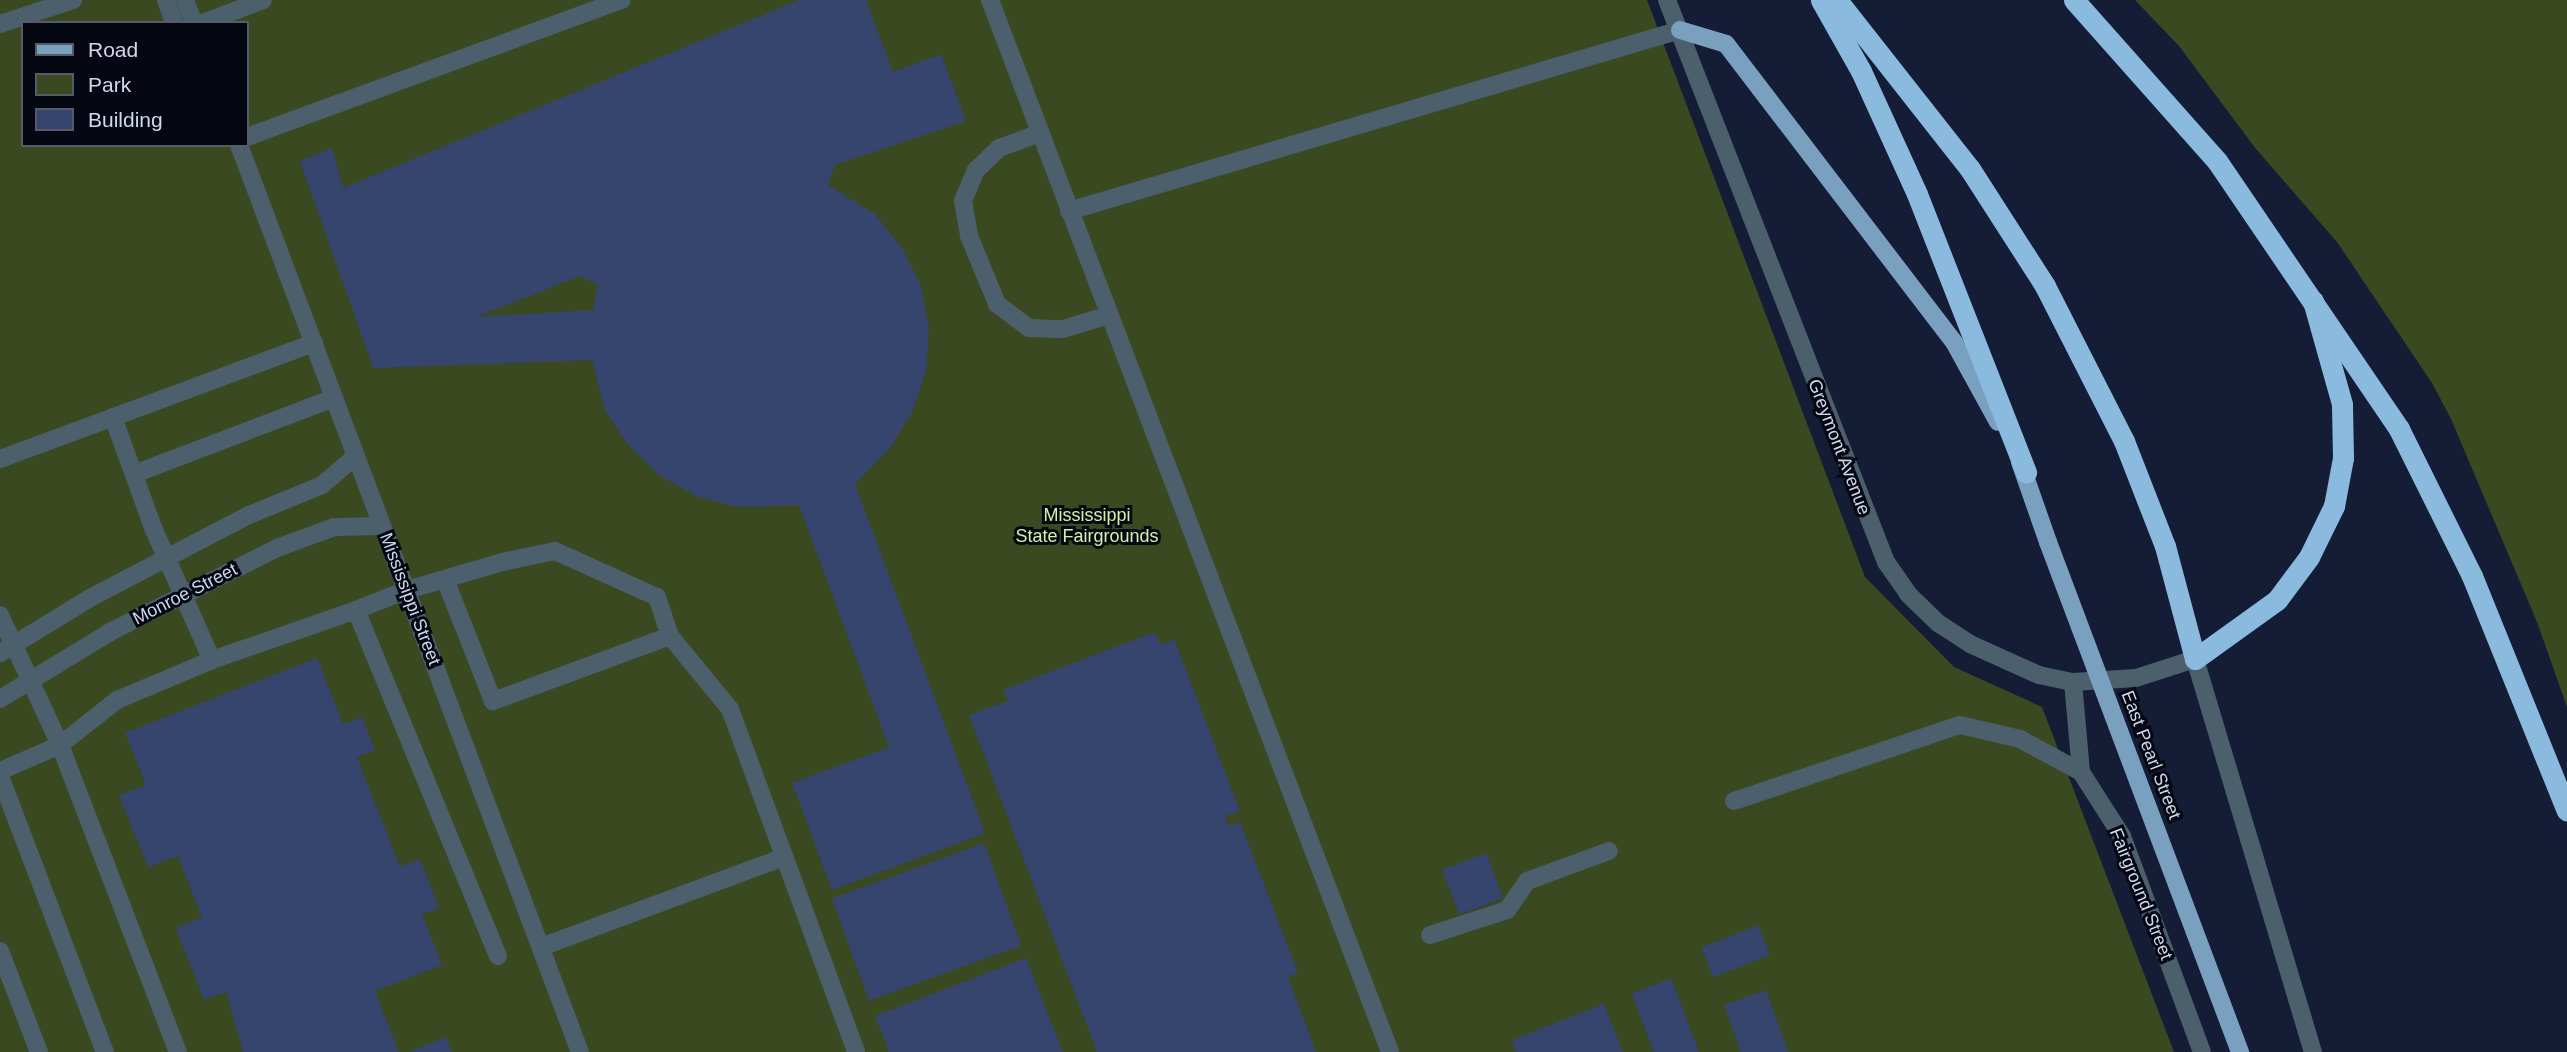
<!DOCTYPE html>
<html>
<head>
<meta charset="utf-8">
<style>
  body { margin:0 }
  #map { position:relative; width:2567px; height:1052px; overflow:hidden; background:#141d35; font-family:Arial,sans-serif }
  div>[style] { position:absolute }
  .green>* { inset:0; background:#3a491f }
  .building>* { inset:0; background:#36456e; transform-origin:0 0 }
  .minor>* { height:18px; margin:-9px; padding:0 9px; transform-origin:9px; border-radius:9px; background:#4c5f6d }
  .major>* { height:18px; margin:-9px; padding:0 9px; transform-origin:9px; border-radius:9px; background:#79a0be }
  .highway>* { height:21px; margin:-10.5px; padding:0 10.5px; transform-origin:10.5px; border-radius:10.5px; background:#8abade }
  .major-bridge>* { height:18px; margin:-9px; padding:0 9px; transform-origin:9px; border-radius:9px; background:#79a0be }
  span { translate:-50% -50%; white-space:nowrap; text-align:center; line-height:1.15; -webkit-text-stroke:6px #050812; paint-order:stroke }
  .street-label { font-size:18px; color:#d1d8e9 }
  .park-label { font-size:18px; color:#d4f1a6 }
  .legend { position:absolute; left:21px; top:21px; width:228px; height:126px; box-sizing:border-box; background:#050812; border:2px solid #575b68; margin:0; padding:9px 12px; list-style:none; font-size:21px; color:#d1d8e9 }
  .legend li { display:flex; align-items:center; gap:14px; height:35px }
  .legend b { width:35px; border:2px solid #575b68 }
</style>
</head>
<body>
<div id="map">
  <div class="green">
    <div style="clip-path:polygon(evenodd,0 0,1647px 0,1865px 577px,1954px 667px,2042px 707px,2174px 1052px,0 1052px,0 0,23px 23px,247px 23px,247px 145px,23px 145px,23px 23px)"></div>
    <div style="clip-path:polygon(2135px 0,2567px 0,2567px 707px,2537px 622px,2451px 419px,2432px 383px,2337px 242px,2256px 149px,2179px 46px)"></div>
  </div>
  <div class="building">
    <div style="clip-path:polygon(evenodd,799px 0,866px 0,893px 72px,941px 54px,966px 121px,835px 165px,828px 185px,875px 214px,902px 248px,921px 286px,929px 328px,926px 371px,912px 412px,890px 448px,855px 484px,985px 833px,832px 890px,792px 783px,889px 747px,799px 505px,737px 507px,696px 496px,659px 475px,628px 445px,605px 410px,592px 360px,373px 368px,300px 161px,332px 148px,343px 188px,799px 0,580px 276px,598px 285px,593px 310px,476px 317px,580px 276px)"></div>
    <div style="clip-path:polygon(1155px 632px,1160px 645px,1174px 639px,1240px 811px,1225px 816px,1229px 826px,1240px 822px,1298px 973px,1288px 977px,1316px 1052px,1097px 1052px,969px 715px,1008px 701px,1003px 690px)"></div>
    <div style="clip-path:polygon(317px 658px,343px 724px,362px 717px,375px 750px,357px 757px,400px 867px,420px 859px,439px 908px,422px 914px,442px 965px,375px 991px,399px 1052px,243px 1052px,226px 992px,204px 1000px,176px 928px,202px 917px,178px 856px,148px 867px,119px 795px,146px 785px,125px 733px)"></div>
    <div style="left:984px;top:843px;width:109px;height:162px;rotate:70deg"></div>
    <div style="left:1486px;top:853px;width:48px;height:47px;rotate:69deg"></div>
    <div style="left:1758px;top:925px;width:32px;height:61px;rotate:68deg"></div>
    <div style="clip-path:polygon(1026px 958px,1063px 1052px,889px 1052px,875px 1016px)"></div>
    <div style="clip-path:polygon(1671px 978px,1699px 1052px,1654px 1052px,1632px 994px)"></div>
    <div style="clip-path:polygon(1766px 990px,1788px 1052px,1741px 1052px,1724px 1005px)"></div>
    <div style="clip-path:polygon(1604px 1004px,1623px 1052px,1516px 1052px,1512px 1040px)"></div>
    <div style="clip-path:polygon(446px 1037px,452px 1052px,408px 1052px)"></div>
  </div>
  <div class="minor">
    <div style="left:166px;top:0;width:24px;rotate:71deg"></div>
    <div style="left:185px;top:0;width:25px;rotate:69deg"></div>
    <div style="left:990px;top:0;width:1125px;rotate:69.18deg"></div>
    <div style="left:1667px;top:0;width:603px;rotate:68.71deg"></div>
    <div style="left:1886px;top:562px;width:39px;rotate:55deg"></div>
    <div style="left:1908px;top:594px;width:42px;rotate:44deg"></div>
    <div style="left:1938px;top:623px;width:38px;rotate:33deg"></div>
    <div style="left:1970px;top:644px;width:76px;rotate:24.2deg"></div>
    <div style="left:2039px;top:675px;width:35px;rotate:12deg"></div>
    <div style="left:2073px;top:682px;width:63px;rotate:-3.6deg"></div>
    <div style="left:2136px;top:678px;width:62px;rotate:-17.9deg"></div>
    <div style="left:2195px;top:659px;width:410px;rotate:73.3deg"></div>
    <div style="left:203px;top:23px;width:64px;rotate:-21deg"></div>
    <div style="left:0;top:24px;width:77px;rotate:-18.2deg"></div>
    <div style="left:1040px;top:133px;width:44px;rotate:159.9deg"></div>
    <div style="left:999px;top:148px;width:32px;rotate:136deg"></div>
    <div style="left:976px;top:170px;width:34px;rotate:113deg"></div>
    <div style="left:963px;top:201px;width:36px;rotate:80deg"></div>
    <div style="left:969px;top:236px;width:74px;rotate:67.6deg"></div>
    <div style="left:997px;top:304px;width:40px;rotate:37deg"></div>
    <div style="left:1029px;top:328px;width:34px;rotate:2deg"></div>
    <div style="left:1063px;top:329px;width:48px;rotate:-16.9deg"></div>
    <div style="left:247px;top:137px;width:399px;rotate:-20.1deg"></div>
    <div style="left:239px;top:145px;width:969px;rotate:69.4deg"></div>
    <div style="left:1069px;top:211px;width:637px;rotate:-16.5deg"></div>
    <div style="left:113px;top:417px;width:120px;rotate:70.1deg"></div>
    <div style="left:154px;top:530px;width:142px;rotate:66deg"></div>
    <div style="left:0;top:459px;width:335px;rotate:-20.3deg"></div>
    <div style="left:134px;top:474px;width:214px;rotate:-20.8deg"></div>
    <div style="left:356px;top:610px;width:55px;rotate:-21.4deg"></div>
    <div style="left:407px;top:590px;width:99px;rotate:-16.4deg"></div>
    <div style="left:502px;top:562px;width:54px;rotate:-11.7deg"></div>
    <div style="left:555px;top:551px;width:112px;rotate:24.3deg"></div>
    <div style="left:657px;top:597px;width:41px;rotate:71.6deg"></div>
    <div style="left:670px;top:636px;width:189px;rotate:159.8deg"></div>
    <div style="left:493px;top:701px;width:131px;rotate:-111.5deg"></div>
    <div style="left:0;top:615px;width:143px;rotate:65.2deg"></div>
    <div style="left:60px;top:745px;width:73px;rotate:-38.3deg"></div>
    <div style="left:117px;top:700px;width:103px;rotate:-22.8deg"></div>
    <div style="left:212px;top:660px;width:152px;rotate:-19.1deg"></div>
    <div style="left:356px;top:610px;width:374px;rotate:67.7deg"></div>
    <div style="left:670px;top:636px;width:94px;rotate:50.6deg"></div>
    <div style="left:730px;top:709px;width:365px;rotate:69.8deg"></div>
    <div style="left:0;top:653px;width:105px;rotate:-31.4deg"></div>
    <div style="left:90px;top:598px;width:179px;rotate:-27.6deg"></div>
    <div style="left:249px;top:515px;width:79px;rotate:-22.3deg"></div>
    <div style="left:322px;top:485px;width:45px;rotate:-40.5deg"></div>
    <div style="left:2073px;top:682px;width:90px;rotate:84.9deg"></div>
    <div style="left:0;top:699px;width:129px;rotate:-31.3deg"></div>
    <div style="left:110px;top:632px;width:187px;rotate:-26.7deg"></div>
    <div style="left:277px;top:548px;width:61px;rotate:-20.2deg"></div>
    <div style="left:334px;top:527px;width:48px;rotate:-1.2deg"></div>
    <div style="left:0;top:771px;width:65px;rotate:-23.4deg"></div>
    <div style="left:60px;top:745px;width:329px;rotate:69deg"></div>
    <div style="left:0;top:776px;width:295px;rotate:69.2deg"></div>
    <div style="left:1734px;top:801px;width:238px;rotate:-18.6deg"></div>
    <div style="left:1960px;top:725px;width:62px;rotate:13.1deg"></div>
    <div style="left:2020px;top:739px;width:69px;rotate:28.4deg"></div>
    <div style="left:2081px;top:772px;width:76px;rotate:57.4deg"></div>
    <div style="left:2122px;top:836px;width:230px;rotate:69.7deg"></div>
    <div style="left:1430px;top:935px;width:81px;rotate:-18deg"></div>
    <div style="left:1507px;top:910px;width:35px;rotate:-55deg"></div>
    <div style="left:1527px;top:881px;width:87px;rotate:-20.1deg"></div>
    <div style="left:541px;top:947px;width:259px;rotate:-20.3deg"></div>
    <div style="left:0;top:951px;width:108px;rotate:68.9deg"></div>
  </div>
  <div class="major">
    <div style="left:1680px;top:30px;width:48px;rotate:16.9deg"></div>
    <div style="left:1726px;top:44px;width:375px;rotate:52.6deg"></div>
    <div style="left:1954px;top:342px;width:91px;rotate:61.2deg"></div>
    <div style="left:2020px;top:462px;width:85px;rotate:70.7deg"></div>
  </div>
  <div class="highway">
    <div style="left:1821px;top:0;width:81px;rotate:60.6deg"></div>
    <div style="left:1861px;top:71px;width:135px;rotate:65.5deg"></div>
    <div style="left:1917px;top:194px;width:299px;rotate:68.6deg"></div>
    <div style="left:1837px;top:0;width:215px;rotate:51.8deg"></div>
    <div style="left:1970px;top:169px;width:139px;rotate:57.3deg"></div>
    <div style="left:2045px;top:286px;width:174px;rotate:63deg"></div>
    <div style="left:2124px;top:441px;width:113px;rotate:68.7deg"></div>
    <div style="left:2165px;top:546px;width:117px;rotate:75.1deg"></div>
    <div style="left:2195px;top:659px;width:101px;rotate:-35.7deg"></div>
    <div style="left:2277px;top:600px;width:54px;rotate:-53.3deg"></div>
    <div style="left:2309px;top:557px;width:57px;rotate:-63.9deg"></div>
    <div style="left:2334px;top:506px;width:49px;rotate:-79.4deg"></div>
    <div style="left:2343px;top:458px;width:54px;rotate:-91.1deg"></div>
    <div style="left:2342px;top:404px;width:107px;rotate:-105.7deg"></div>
    <div style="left:2074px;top:0;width:215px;rotate:48.4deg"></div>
    <div style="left:2217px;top:161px;width:324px;rotate:55.8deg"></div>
    <div style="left:2399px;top:429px;width:164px;rotate:63.6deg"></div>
    <div style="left:2472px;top:576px;width:253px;rotate:68deg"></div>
  </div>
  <div class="major-bridge">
    <div style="left:2048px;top:542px;width:545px;rotate:69.37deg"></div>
  </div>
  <div class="street-label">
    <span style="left:1839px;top:447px;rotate:69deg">Greymont Avenue</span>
    <span style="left:185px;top:594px;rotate:-27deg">Monroe Street</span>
    <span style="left:410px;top:599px;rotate:69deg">Mississippi Street</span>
    <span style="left:2151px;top:755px;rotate:69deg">East Pearl Street</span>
    <span style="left:2141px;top:894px;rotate:68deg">Fairground Street</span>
  </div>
  <div class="park-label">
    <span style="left:1087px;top:526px">Mississippi<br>State Fairgrounds</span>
  </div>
  <ul class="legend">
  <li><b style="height:9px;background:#79a0be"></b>Road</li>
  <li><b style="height:19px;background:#3a491f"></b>Park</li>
  <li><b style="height:19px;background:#36456e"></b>Building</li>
  </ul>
</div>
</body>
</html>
